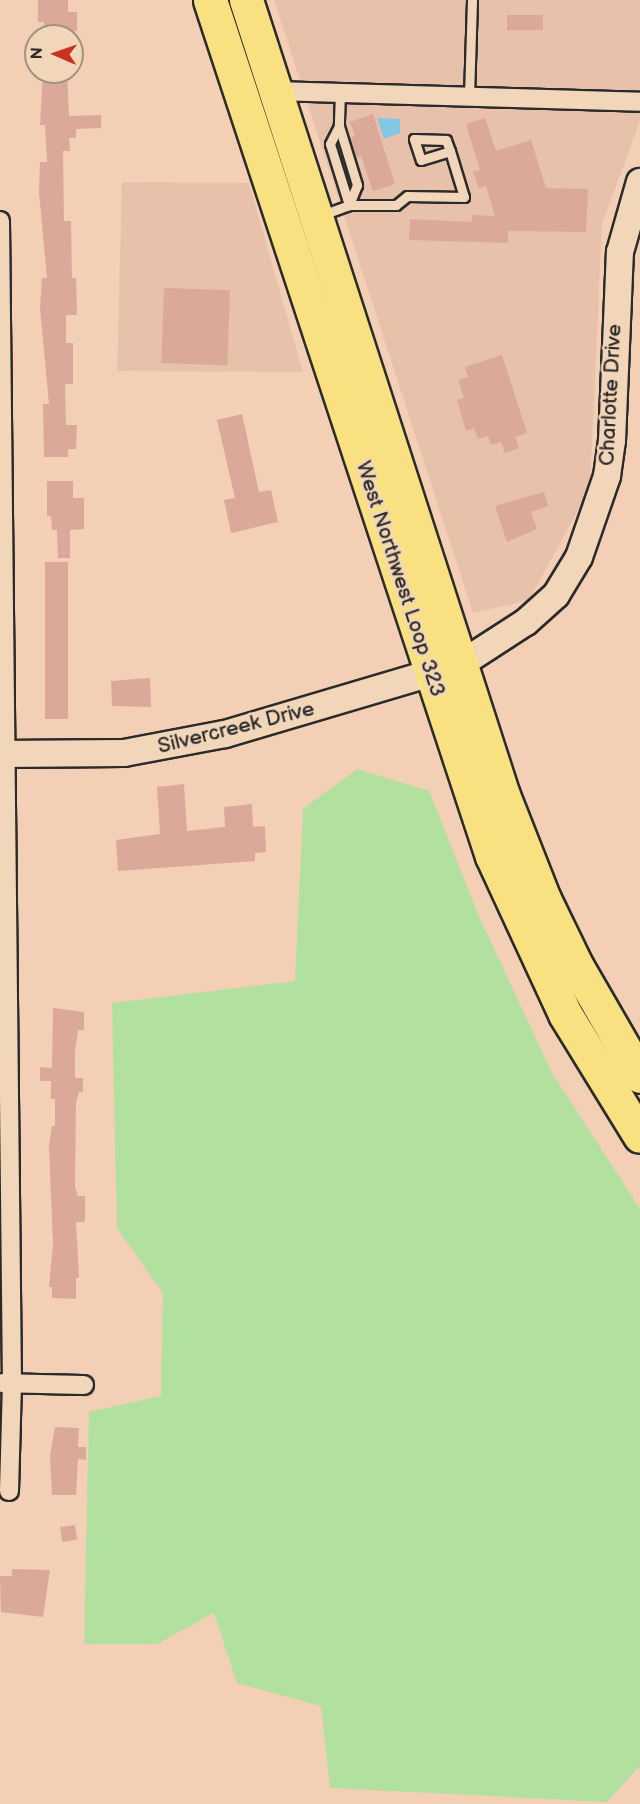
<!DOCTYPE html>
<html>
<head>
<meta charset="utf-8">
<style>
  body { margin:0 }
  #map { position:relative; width:640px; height:1804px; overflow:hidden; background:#f3cfb5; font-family:"Balsamiq Sans",sans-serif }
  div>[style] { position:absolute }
  .built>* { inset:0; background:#e8c1aa }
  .green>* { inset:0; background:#b1e09f }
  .water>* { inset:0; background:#84c7e5 }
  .building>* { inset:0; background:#daa999; transform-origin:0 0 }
  .roads { filter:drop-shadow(2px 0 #2b2b2b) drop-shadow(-2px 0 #2b2b2b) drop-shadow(0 2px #2b2b2b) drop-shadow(0 -2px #2b2b2b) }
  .lane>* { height:9px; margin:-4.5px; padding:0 4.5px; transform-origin:4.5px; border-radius:4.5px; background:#f2d6b9 }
  .street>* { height:18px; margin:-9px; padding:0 9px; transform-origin:9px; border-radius:9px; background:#f2d6b9 }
  .secondary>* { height:26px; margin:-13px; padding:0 13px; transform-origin:13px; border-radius:13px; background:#f2d6b9 }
  .highway>* { height:33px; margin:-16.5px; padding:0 16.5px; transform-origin:16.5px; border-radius:16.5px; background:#f9e181 }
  span { translate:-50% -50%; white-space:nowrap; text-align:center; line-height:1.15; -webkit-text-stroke:5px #f2d6b9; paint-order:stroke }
  .street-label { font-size:21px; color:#2b2b2b }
  .north { position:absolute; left:24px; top:24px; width:60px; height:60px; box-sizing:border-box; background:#f2d6b9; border:2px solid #a29280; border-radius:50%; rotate:272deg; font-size:16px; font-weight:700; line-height:24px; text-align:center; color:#2b2b2b }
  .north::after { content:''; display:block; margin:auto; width:21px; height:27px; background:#c8321e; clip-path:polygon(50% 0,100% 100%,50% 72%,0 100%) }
</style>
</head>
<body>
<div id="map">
  <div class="built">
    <div style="clip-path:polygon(274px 0,640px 0,640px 121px,602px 224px,590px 488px,529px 600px,473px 613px)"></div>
    <div style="clip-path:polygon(122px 182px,249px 183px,303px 372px,117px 371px)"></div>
  </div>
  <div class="green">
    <div style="clip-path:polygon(357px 769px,429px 791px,477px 912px,552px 1073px,640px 1209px,640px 1766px,607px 1802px,330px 1788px,321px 1706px,237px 1683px,214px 1613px,157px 1644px,84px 1644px,89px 1412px,161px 1396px,163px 1293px,117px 1228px,112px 1003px,295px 981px,303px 809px)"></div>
  </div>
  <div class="water">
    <div style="clip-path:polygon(377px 118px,400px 119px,400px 133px,384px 139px)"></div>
  </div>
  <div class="building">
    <div style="clip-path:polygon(38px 0,68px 0,68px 12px,77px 12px,77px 31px,44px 35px,44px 22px,38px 22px)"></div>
    <div style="left:543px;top:15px;width:15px;height:36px;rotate:90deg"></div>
    <div style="clip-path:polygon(43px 72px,67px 72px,69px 116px,101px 115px,101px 128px,76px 129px,76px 138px,69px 138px,70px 151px,63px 151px,64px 221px,71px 221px,72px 278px,76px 278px,77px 315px,66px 315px,66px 343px,73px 343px,73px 384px,65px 384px,66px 425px,77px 425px,76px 449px,68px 449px,68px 457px,44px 457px,43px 404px,49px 404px,40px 308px,42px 278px,47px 278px,39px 192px,40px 162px,47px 162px,45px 125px,40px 125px)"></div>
    <div style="clip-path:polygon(373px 114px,395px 184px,373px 191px,361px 156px,356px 158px,350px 138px,355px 136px,350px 122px)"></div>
    <div style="clip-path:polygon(485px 118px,496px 151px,531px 140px,546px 188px,588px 189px,586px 232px,508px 231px,508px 243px,409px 240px,410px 219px,472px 222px,472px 215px,495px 216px,486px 186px,479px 188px,473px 172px,480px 170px,466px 124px)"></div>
    <div style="left:164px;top:288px;width:66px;height:75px;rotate:2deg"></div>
    <div style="clip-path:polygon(502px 355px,527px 433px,515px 437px,519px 448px,505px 453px,501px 442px,491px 445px,488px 436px,478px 439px,474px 428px,466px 431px,457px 400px,464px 398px,458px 380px,468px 377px,465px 367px)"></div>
    <div style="clip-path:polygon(242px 414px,259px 492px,271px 490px,278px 522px,231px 533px,224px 500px,235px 498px,217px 420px)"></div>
    <div style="clip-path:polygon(47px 481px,73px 481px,73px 498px,84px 498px,84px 529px,70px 530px,70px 558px,58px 558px,57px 530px,52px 530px,51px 516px,47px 516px)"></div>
    <div style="clip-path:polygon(544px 492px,548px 506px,531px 512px,537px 529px,507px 542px,495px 506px)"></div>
    <div style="left:45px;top:562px;width:23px;height:157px"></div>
    <div style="clip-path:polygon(150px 678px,151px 707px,112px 706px,111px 681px)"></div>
    <div style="clip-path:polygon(184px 784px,187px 831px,225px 827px,224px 807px,252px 804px,253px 827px,265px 826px,266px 852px,255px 853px,255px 861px,118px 871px,116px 840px,160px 834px,157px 787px)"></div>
    <div style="clip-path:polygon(53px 1008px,84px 1012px,84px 1030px,78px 1030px,75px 1051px,75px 1078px,83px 1078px,83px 1092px,79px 1092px,76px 1103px,75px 1187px,78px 1196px,85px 1196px,85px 1222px,76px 1222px,79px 1278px,76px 1278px,76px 1299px,52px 1298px,52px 1287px,49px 1287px,53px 1244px,49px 1146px,52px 1126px,55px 1126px,55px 1099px,51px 1099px,51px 1081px,40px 1081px,40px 1067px,52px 1068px)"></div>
    <div style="clip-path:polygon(55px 1427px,79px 1428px,78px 1447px,86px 1447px,86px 1460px,78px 1459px,76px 1495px,52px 1495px,50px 1456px)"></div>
    <div style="left:75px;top:1525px;width:15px;height:15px;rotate:82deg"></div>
    <div style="clip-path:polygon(12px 1569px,50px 1570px,43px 1617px,1px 1612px,0 1576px,12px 1576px)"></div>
  </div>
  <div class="roads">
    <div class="lane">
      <div style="left:340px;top:92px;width:34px;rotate:92deg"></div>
      <div style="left:339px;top:126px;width:62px;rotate:73deg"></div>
      <div style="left:357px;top:185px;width:22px;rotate:112deg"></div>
      <div style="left:469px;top:96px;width:96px;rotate:-88.2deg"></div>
      <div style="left:339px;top:126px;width:20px;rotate:117deg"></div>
      <div style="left:330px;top:144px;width:64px;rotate:72.7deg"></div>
      <div style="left:322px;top:215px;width:29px;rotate:-20deg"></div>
      <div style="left:349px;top:205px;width:47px"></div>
      <div style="left:396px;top:205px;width:14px;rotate:-39deg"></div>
      <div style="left:407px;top:196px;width:57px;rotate:1deg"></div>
      <div style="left:464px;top:197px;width:48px;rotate:-106.9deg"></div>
      <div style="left:450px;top:151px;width:12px;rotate:-110deg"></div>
      <div style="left:446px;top:140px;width:32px;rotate:-178deg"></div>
      <div style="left:414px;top:139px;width:22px;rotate:72deg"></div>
      <div style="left:421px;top:160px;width:30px;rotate:-17deg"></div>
    </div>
    <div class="street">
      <div style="left:275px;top:91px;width:365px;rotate:1.7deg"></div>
      <div style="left:0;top:221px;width:1162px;rotate:89.41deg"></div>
      <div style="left:12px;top:1383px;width:108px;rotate:91.6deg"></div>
      <div style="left:2px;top:1383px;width:82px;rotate:1.4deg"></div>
    </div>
    <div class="secondary">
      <div style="left:0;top:754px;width:124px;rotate:-0.5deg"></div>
      <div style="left:124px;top:753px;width:103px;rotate:-10.7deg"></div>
      <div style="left:225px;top:734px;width:246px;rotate:-16.5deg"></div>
      <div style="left:461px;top:664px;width:77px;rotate:-32.9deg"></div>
      <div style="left:526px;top:622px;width:40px;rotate:-42deg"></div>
      <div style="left:556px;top:595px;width:44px;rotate:-58.8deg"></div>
      <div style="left:579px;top:557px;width:86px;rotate:-70.9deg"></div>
      <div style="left:607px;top:476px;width:35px;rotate:-82deg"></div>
      <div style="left:612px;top:441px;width:189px;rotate:-87.6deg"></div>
      <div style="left:620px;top:252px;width:73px;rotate:-74.1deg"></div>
    </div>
    <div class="highway">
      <div style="left:210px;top:0;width:901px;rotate:71.77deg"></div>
      <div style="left:492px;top:856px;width:174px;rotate:65.2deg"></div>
      <div style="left:565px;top:1014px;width:143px;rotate:58.4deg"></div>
      <div style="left:246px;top:0;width:836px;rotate:72.09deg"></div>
      <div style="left:503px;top:795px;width:112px;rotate:68.5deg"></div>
      <div style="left:544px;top:899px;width:73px;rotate:64.1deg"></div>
      <div style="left:576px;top:965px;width:128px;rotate:60deg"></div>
    </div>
  </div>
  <div class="street-label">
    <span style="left:611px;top:395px;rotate:-87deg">Charlotte Drive</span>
    <span style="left:400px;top:579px;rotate:72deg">West Northwest Loop 323</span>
    <span style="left:236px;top:728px;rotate:-14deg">Silvercreek Drive</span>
  </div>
  <div class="north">N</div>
</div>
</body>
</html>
